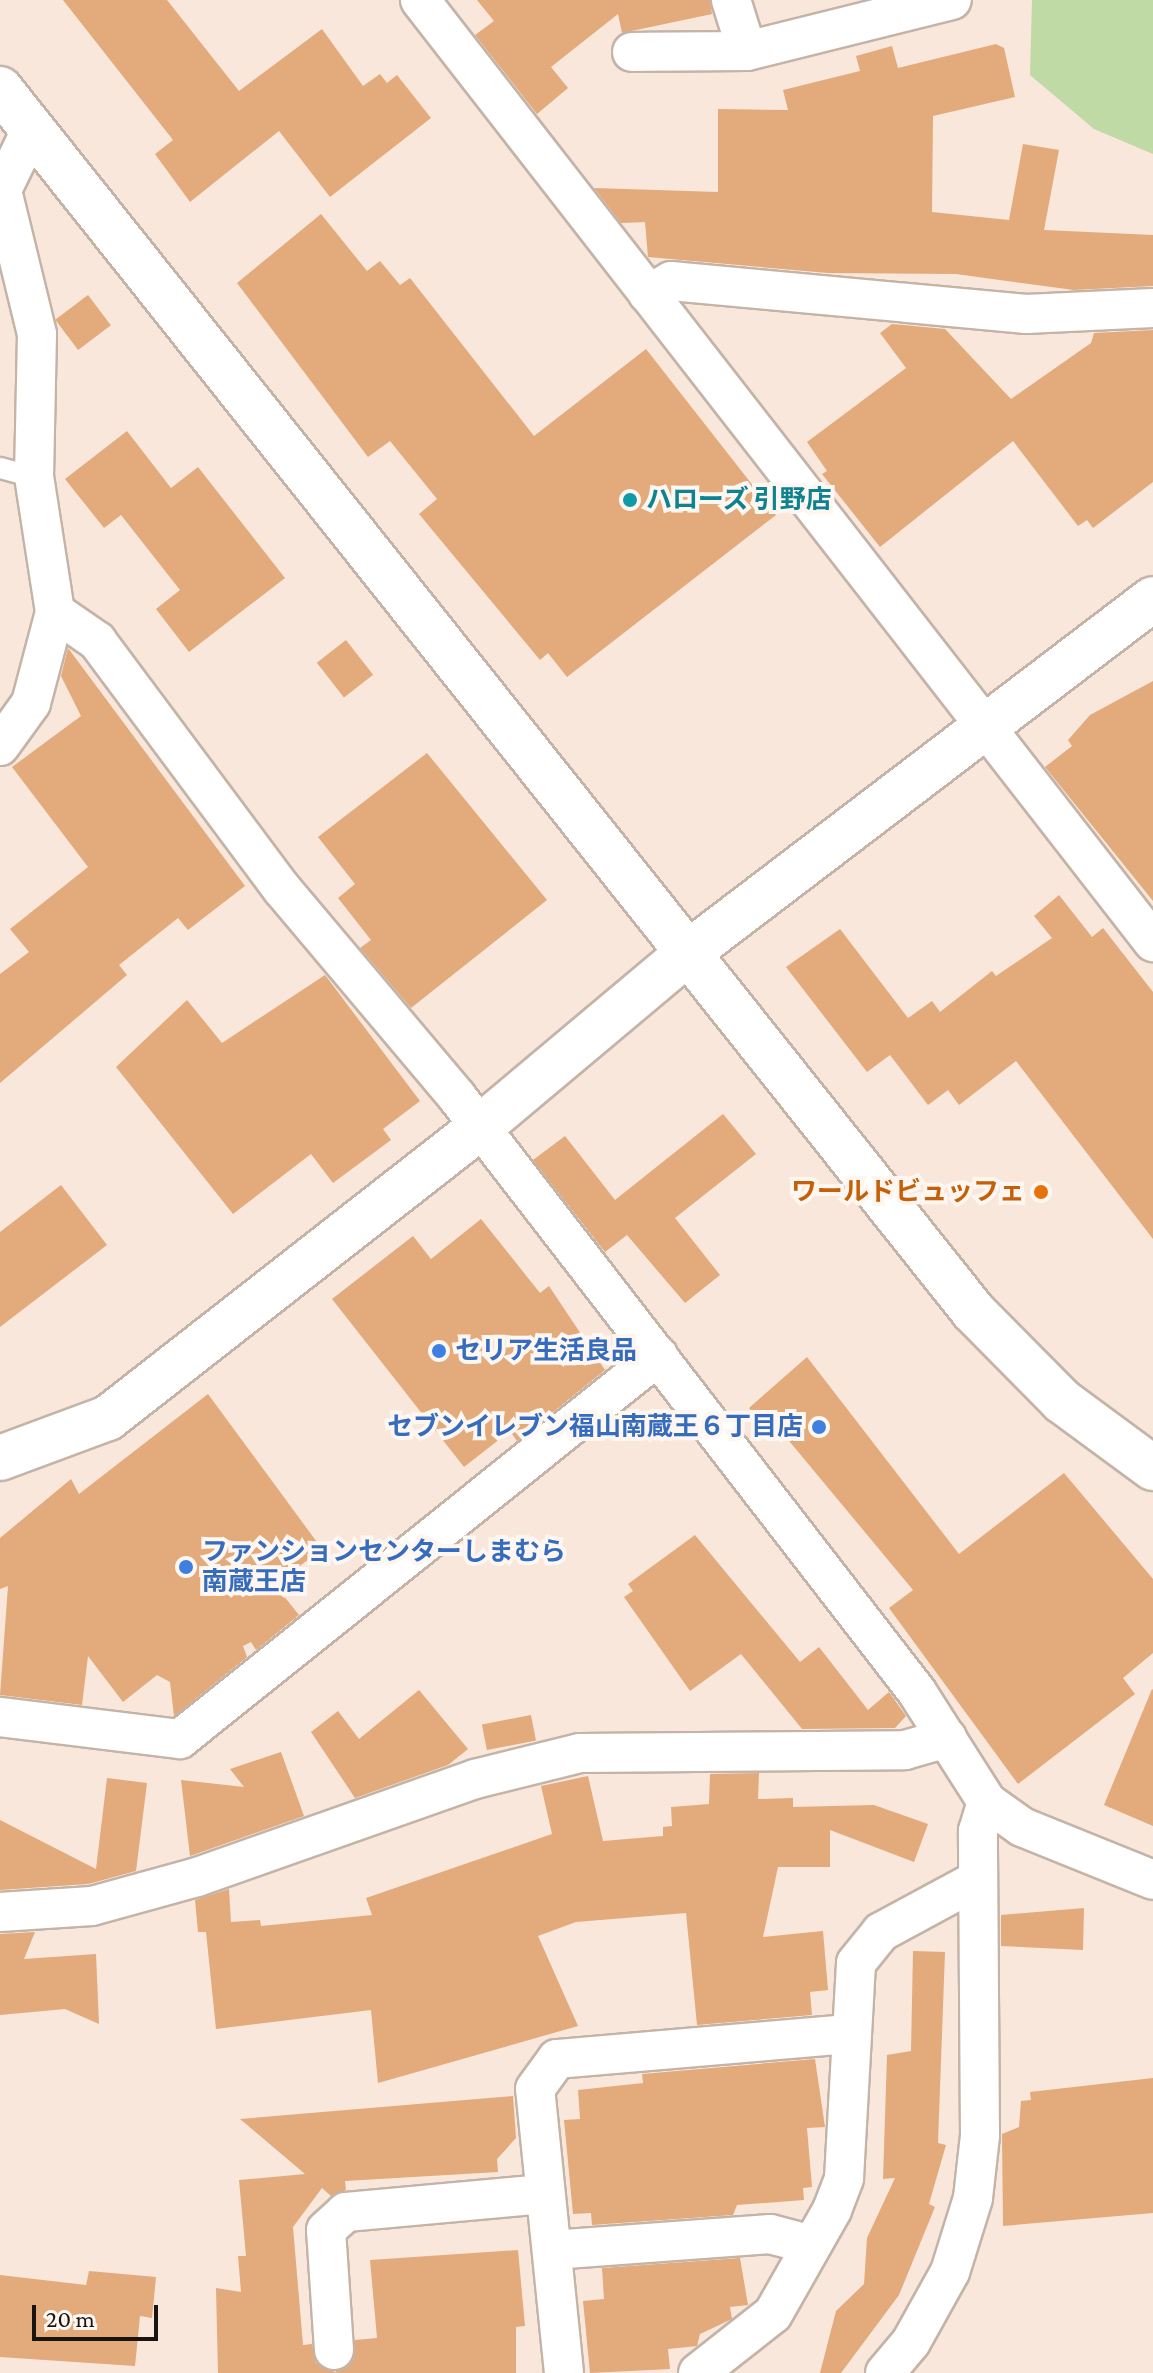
<!DOCTYPE html>
<html>
<head>
<meta charset="utf-8">
<style>
  body { margin:0 }
  #map { position:relative; width:1153px; height:2373px; overflow:hidden; background:#f8e7da; font-family:"Crimson Pro","Noto Sans JP",serif }
  div>[style] { position:absolute }
  .green>* { inset:0; background:#bfdaa5 }
  .building>* { inset:0; background:#e3aa7c; transform-origin:0 0 }
  .roads { filter:drop-shadow(2px 0 #c4b4a8) drop-shadow(-2px 0 #c4b4a8) drop-shadow(0 2px #c4b4a8) drop-shadow(0 -2px #c4b4a8) }
  .service>* { height:20px; margin:-10px; padding:0 10px; transform-origin:10px; border-radius:10px; background:#fff }
  .minor>* { height:38px; margin:-19px; padding:0 19px; transform-origin:19px; border-radius:19px; background:#fff }
  .tertiary>* { height:44px; margin:-22px; padding:0 22px; transform-origin:22px; border-radius:22px; background:#fff }
  .dots>* { width:22px; height:22px; translate:-50% -50%; box-sizing:border-box; border:4px solid #fdf6f1; border-radius:50% }
  span { translate:-50% -50%; white-space:nowrap; text-align:center; line-height:1.15; -webkit-text-stroke:8px #fdf6f1; paint-order:stroke }
  .culture-label { font-size:26px; color:#0d838f; font-weight:700 }
  .left { translate:0 -50%; text-align:left }
  .food-label { font-size:26px; color:#c56008; font-weight:700 }
  .right { translate:-100% -50%; text-align:right }
  .shop-label { font-size:26px; color:#366cbe; font-weight:700 }
  .scale { position:absolute; left:32px; top:2305px; width:126px; height:36px; box-sizing:border-box; border:4px solid #19140f; border-top:0; padding-left:10px; font-size:24px; line-height:28px; white-space:nowrap; color:#19140f; -webkit-text-stroke:6px #fdf6f1; paint-order:stroke }
</style>
</head>
<body>
<div id="map">
  <div class="green">
    <div style="clip-path:polygon(1032px 0,1153px 0,1153px 154px,1094px 129px,1030px 75px)"></div>
  </div>
  <div class="building">
    <div style="clip-path:polygon(63px 0,167px 0,239px 91px,322px 29px,363px 86px,380px 74px,387px 83px,397px 75px,431px 118px,330px 197px,279px 131px,190px 202px,155px 154px,173px 140px)"></div>
    <div style="clip-path:polygon(477px 0,710px 0,712px 14px,622px 33px,618px 14px,551px 67px,568px 88px,537px 114px,475px 35px,494px 21px)"></div>
    <div style="clip-path:polygon(996px 44px,1004px 48px,1015px 97px,933px 116px,932px 212px,1009px 220px,1023px 144px,1059px 150px,1044px 230px,1153px 235px,1153px 286px,1074px 290px,956px 274px,828px 273px,648px 257px,645px 222px,621px 223px,594px 188px,718px 192px,718px 109px,788px 110px,783px 90px,860px 71px,856px 56px,892px 46px,898px 68px)"></div>
    <div style="clip-path:polygon(321px 214px,367px 271px,380px 261px,400px 285px,410px 278px,534px 436px,646px 349px,776px 515px,567px 677px,548px 653px,540px 660px,419px 514px,437px 499px,390px 441px,368px 457px,237px 283px)"></div>
    <div style="left:88px;top:295px;width:38px;height:41px;rotate:53deg"></div>
    <div style="clip-path:polygon(892px 324px,945px 329px,1011px 399px,1091px 343px,1094px 333px,1153px 330px,1153px 482px,1093px 528px,1087px 520px,1078px 526px,1013px 441px,880px 547px,822px 474px,827px 471px,807px 442px,906px 368px,880px 333px)"></div>
    <div style="clip-path:polygon(127px 431px,171px 488px,198px 467px,285px 578px,189px 652px,156px 609px,180px 590px,121px 515px,104px 528px,65px 479px)"></div>
    <div style="left:346px;top:640px;width:44px;height:37px;rotate:52deg"></div>
    <div style="clip-path:polygon(68px 648px,245px 886px,188px 930px,178px 918px,119px 965px,127px 975px,0 1083px,0 974px,29px 952px,10px 929px,88px 867px,12px 767px,81px 716px,61px 676px)"></div>
    <div style="clip-path:polygon(1153px 681px,1153px 901px,1045px 767px,1072px 746px,1068px 740px,1090px 715px)"></div>
    <div style="clip-path:polygon(427px 753px,547px 900px,411px 1008px,360px 948px,371px 940px,338px 898px,355px 884px,318px 837px)"></div>
    <div style="clip-path:polygon(1059px 895px,1092px 937px,1103px 928px,1153px 992px,1153px 1239px,1016px 1061px,959px 1105px,948px 1090px,928px 1105px,890px 1055px,867px 1072px,786px 967px,840px 929px,908px 1018px,932px 1001px,940px 1012px,992px 971px,996px 976px,1052px 938px,1034px 916px)"></div>
    <div style="clip-path:polygon(325px 975px,420px 1101px,383px 1129px,391px 1140px,333px 1183px,311px 1154px,233px 1214px,116px 1067px,187px 1000px,222px 1043px)"></div>
    <div style="clip-path:polygon(723px 1114px,756px 1154px,675px 1218px,720px 1275px,685px 1303px,627px 1235px,605px 1252px,533px 1160px,565px 1136px,615px 1200px)"></div>
    <div style="clip-path:polygon(61px 1185px,107px 1245px,0 1327px,0 1232px)"></div>
    <div style="clip-path:polygon(481px 1219px,540px 1293px,549px 1286px,605px 1370px,517px 1441px,510px 1431px,464px 1467px,332px 1299px,413px 1236px,431px 1259px)"></div>
    <div style="clip-path:polygon(807px 1357px,959px 1554px,1064px 1473px,1153px 1579px,1153px 1653px,1123px 1678px,1135px 1694px,1018px 1784px,889px 1608px,913px 1590px,780px 1430px,772px 1437px,749px 1408px)"></div>
    <div style="clip-path:polygon(208px 1394px,322px 1549px,275px 1585px,299px 1615px,256px 1650px,251px 1642px,243px 1646px,247px 1657px,174px 1716px,170px 1682px,157px 1675px,123px 1702px,88px 1656px,82px 1705px,0 1695px,8px 1586px,0 1589px,0 1538px,71px 1479px,79px 1494px)"></div>
    <div style="clip-path:polygon(695px 1535px,800px 1662px,819px 1647px,868px 1710px,889px 1692px,906px 1716px,895px 1728px,802px 1729px,741px 1654px,690px 1691px,624px 1597px,633px 1591px,628px 1584px)"></div>
    <div style="clip-path:polygon(1152px 1689px,1153px 1690px,1153px 1826px,1104px 1805px)"></div>
    <div style="clip-path:polygon(419px 1690px,468px 1749px,448px 1765px,355px 1798px,311px 1732px,338px 1711px,359px 1739px)"></div>
    <div style="left:531px;top:1715px;width:26px;height:50px;rotate:79deg"></div>
    <div style="clip-path:polygon(281px 1752px,304px 1816px,190px 1856px,181px 1780px,244px 1787px,230px 1769px)"></div>
    <div style="clip-path:polygon(759px 1773px,758px 1799px,793px 1798px,793px 1807px,874px 1805px,928px 1824px,914px 1862px,830px 1830px,830px 1867px,778px 1867px,763px 1937px,823px 1931px,828px 1990px,810px 1992px,812px 2015px,697px 2025px,686px 1913px,576px 1922px,538px 1936px,578px 2026px,378px 2083px,371px 2010px,216px 2029px,206px 1932px,198px 1932px,195px 1900px,229px 1889px,231px 1922px,260px 1920px,261px 1926px,372px 1915px,366px 1898px,552px 1834px,541px 1786px,588px 1776px,603px 1841px,663px 1836px,663px 1827px,672px 1826px,671px 1807px,709px 1804px,710px 1774px)"></div>
    <div style="clip-path:polygon(107px 1778px,147px 1783px,136px 1871px,88px 1884px,0 1890px,0 1820px,96px 1869px)"></div>
    <div style="clip-path:polygon(1084px 1908px,1083px 1950px,1001px 1946px,1001px 1915px)"></div>
    <div style="clip-path:polygon(35px 1932px,24px 1959px,96px 1954px,99px 2024px,65px 2009px,0 2015px,0 1934px)"></div>
    <div style="clip-path:polygon(913px 1951px,945px 1952px,938px 2143px,946px 2145px,929px 2204px,935px 2207px,899px 2295px,841px 2373px,820px 2373px,836px 2311px,864px 2284px,867px 2238px,895px 2178px,883px 2179px,887px 2055px,911px 2051px)"></div>
    <div style="clip-path:polygon(815px 2059px,825px 2127px,807px 2128px,812px 2187px,803px 2188px,804px 2200px,737px 2205px,733px 2215px,592px 2225px,591px 2213px,573px 2214px,564px 2120px,580px 2119px,578px 2090px,643px 2083px,642px 2074px)"></div>
    <div style="clip-path:polygon(1153px 2078px,1153px 2213px,1003px 2226px,1002px 2134px,1019px 2127px,1021px 2101px,1031px 2100px,1030px 2092px)"></div>
    <div style="clip-path:polygon(513px 2096px,516px 2138px,497px 2159px,498px 2172px,345px 2181px,346px 2190px,331px 2196px,322px 2188px,293px 2227px,303px 2345px,312px 2344px,316px 2363px,335px 2372px,353px 2360px,355px 2340px,377px 2338px,370px 2260px,518px 2250px,525px 2326px,516px 2327px,516px 2373px,218px 2373px,216px 2288px,241px 2292px,238px 2256px,246px 2256px,239px 2180px,305px 2174px,240px 2119px)"></div>
    <div style="clip-path:polygon(740px 2258px,748px 2305px,730px 2307px,732px 2319px,700px 2334px,697px 2346px,668px 2349px,670px 2369px,590px 2373px,583px 2301px,604px 2299px,602px 2268px)"></div>
    <div style="clip-path:polygon(89px 2271px,156px 2277px,152px 2318px,140px 2316px,135px 2366px,0 2357px,0 2275px,86px 2285px)"></div>
  </div>
  <div class="roads">
    <div class="service">
      <div style="left:0;top:468px;width:35px;rotate:15deg"></div>
    </div>
    <div class="minor">
      <div style="left:420px;top:0;width:1194px;rotate:52.11deg"></div>
      <div style="left:731px;top:0;width:53px;rotate:72.6deg"></div>
      <div style="left:747px;top:51px;width:211px;rotate:-14deg"></div>
      <div style="left:632px;top:52px;width:115px;rotate:-0.5deg"></div>
      <div style="left:648px;top:294px;width:26px;rotate:-29deg"></div>
      <div style="left:671px;top:281px;width:357px;rotate:5.3deg"></div>
      <div style="left:1026px;top:314px;width:127px;rotate:-2.7deg"></div>
      <div style="left:55px;top:612px;width:51px;rotate:34.6deg"></div>
      <div style="left:97px;top:641px;width:309px;rotate:53.3deg"></div>
      <div style="left:282px;top:889px;width:272px;rotate:49.9deg"></div>
      <div style="left:457px;top:1097px;width:752px;rotate:52.29deg"></div>
      <div style="left:917px;top:1692px;width:130px;rotate:57.5deg"></div>
      <div style="left:987px;top:1802px;width:43px;rotate:35.5deg"></div>
      <div style="left:1022px;top:1827px;width:141px;rotate:22deg"></div>
      <div style="left:0;top:746px;width:53px;rotate:-54.2deg"></div>
      <div style="left:31px;top:703px;width:94px;rotate:-75.2deg"></div>
      <div style="left:55px;top:612px;width:137px;rotate:-98.8deg"></div>
      <div style="left:34px;top:477px;width:143px;rotate:-88.8deg"></div>
      <div style="left:37px;top:334px;width:148px;rotate:-103.7deg"></div>
      <div style="left:2px;top:190px;width:67px;rotate:-64.2deg"></div>
      <div style="left:0;top:1717px;width:181px;rotate:7deg"></div>
      <div style="left:180px;top:1739px;width:613px;rotate:-38.7deg"></div>
      <div style="left:0;top:1912px;width:92px;rotate:-3.7deg"></div>
      <div style="left:92px;top:1906px;width:109px;rotate:-15.4deg"></div>
      <div style="left:197px;top:1877px;width:295px;rotate:-19.4deg"></div>
      <div style="left:475px;top:1779px;width:108px;rotate:-13.9deg"></div>
      <div style="left:580px;top:1753px;width:325px;rotate:-0.5deg"></div>
      <div style="left:905px;top:1750px;width:44px;rotate:-15.9deg"></div>
      <div style="left:552px;top:2250px;width:219px;rotate:-4.2deg"></div>
      <div style="left:770px;top:2234px;width:43px;rotate:14.7deg"></div>
      <div style="left:334px;top:2350px;width:120px;rotate:-93.8deg"></div>
      <div style="left:326px;top:2230px;width:27px;rotate:-42deg"></div>
      <div style="left:346px;top:2212px;width:199px;rotate:-5.2deg"></div>
      <div style="left:564px;top:2373px;width:285px;rotate:-95.8deg"></div>
      <div style="left:535px;top:2089px;width:37px;rotate:-54deg"></div>
      <div style="left:557px;top:2059px;width:294px;rotate:-4.9deg"></div>
      <div style="left:698px;top:2373px;width:95px;rotate:-38.2deg"></div>
      <div style="left:773px;top:2314px;width:120px;rotate:-60.4deg"></div>
      <div style="left:832px;top:2210px;width:34px;rotate:-69deg"></div>
      <div style="left:844px;top:2178px;width:215px;rotate:-86.8deg"></div>
      <div style="left:856px;top:1963px;width:40px;rotate:-51deg"></div>
      <div style="left:881px;top:1932px;width:109px;rotate:-28.4deg"></div>
      <div style="left:885px;top:2373px;width:40px;rotate:-50deg"></div>
      <div style="left:911px;top:2342px;width:80px;rotate:-60.9deg"></div>
      <div style="left:950px;top:2272px;width:77px;rotate:-72.7deg"></div>
      <div style="left:973px;top:2198px;width:62px;rotate:-83.6deg"></div>
      <div style="left:980px;top:2136px;width:305px;rotate:-90.4deg"></div>
      <div style="left:978px;top:1831px;width:30px;rotate:-73deg"></div>
    </div>
    <div class="tertiary">
      <div style="left:0;top:89px;width:1562px;rotate:51.47deg"></div>
      <div style="left:973px;top:1311px;width:127px;rotate:45.3deg"></div>
      <div style="left:1062px;top:1401px;width:113px;rotate:36.4deg"></div>
      <div style="left:0;top:1458px;width:115px;rotate:-20.3deg"></div>
      <div style="left:108px;top:1418px;width:469px;rotate:-38deg"></div>
      <div style="left:478px;top:1129px;width:269px;rotate:-40deg"></div>
      <div style="left:684px;top:956px;width:589px;rotate:-37.28deg"></div>
    </div>
  </div>
  <div class="dots">
    <div style="left:630px;top:500px;background:#0f9aa8"></div>
    <div style="left:1041px;top:1192px;background:#e8710a"></div>
    <div style="left:439px;top:1351px;background:#3f7fe0"></div>
    <div style="left:819px;top:1427px;background:#3f7fe0"></div>
    <div style="left:186px;top:1567px;background:#3f7fe0"></div>
  </div>
  <div class="culture-label">
    <span class="left" style="left:646px;top:500px">ハローズ 引野店</span>
  </div>
  <div class="food-label">
    <span class="right" style="left:1025px;top:1192px">ワールドビュッフェ</span>
  </div>
  <div class="shop-label">
    <span class="left" style="left:455px;top:1351px">セリア生活良品</span>
    <span class="right" style="left:803px;top:1427px">セブンイレブン福山南蔵王６丁目店</span>
    <span class="left" style="left:202px;top:1567px">ファンションセンターしまむら<br>南蔵王店</span>
  </div>
  <div class="scale">20 m</div>
</div>
</body>
</html>
